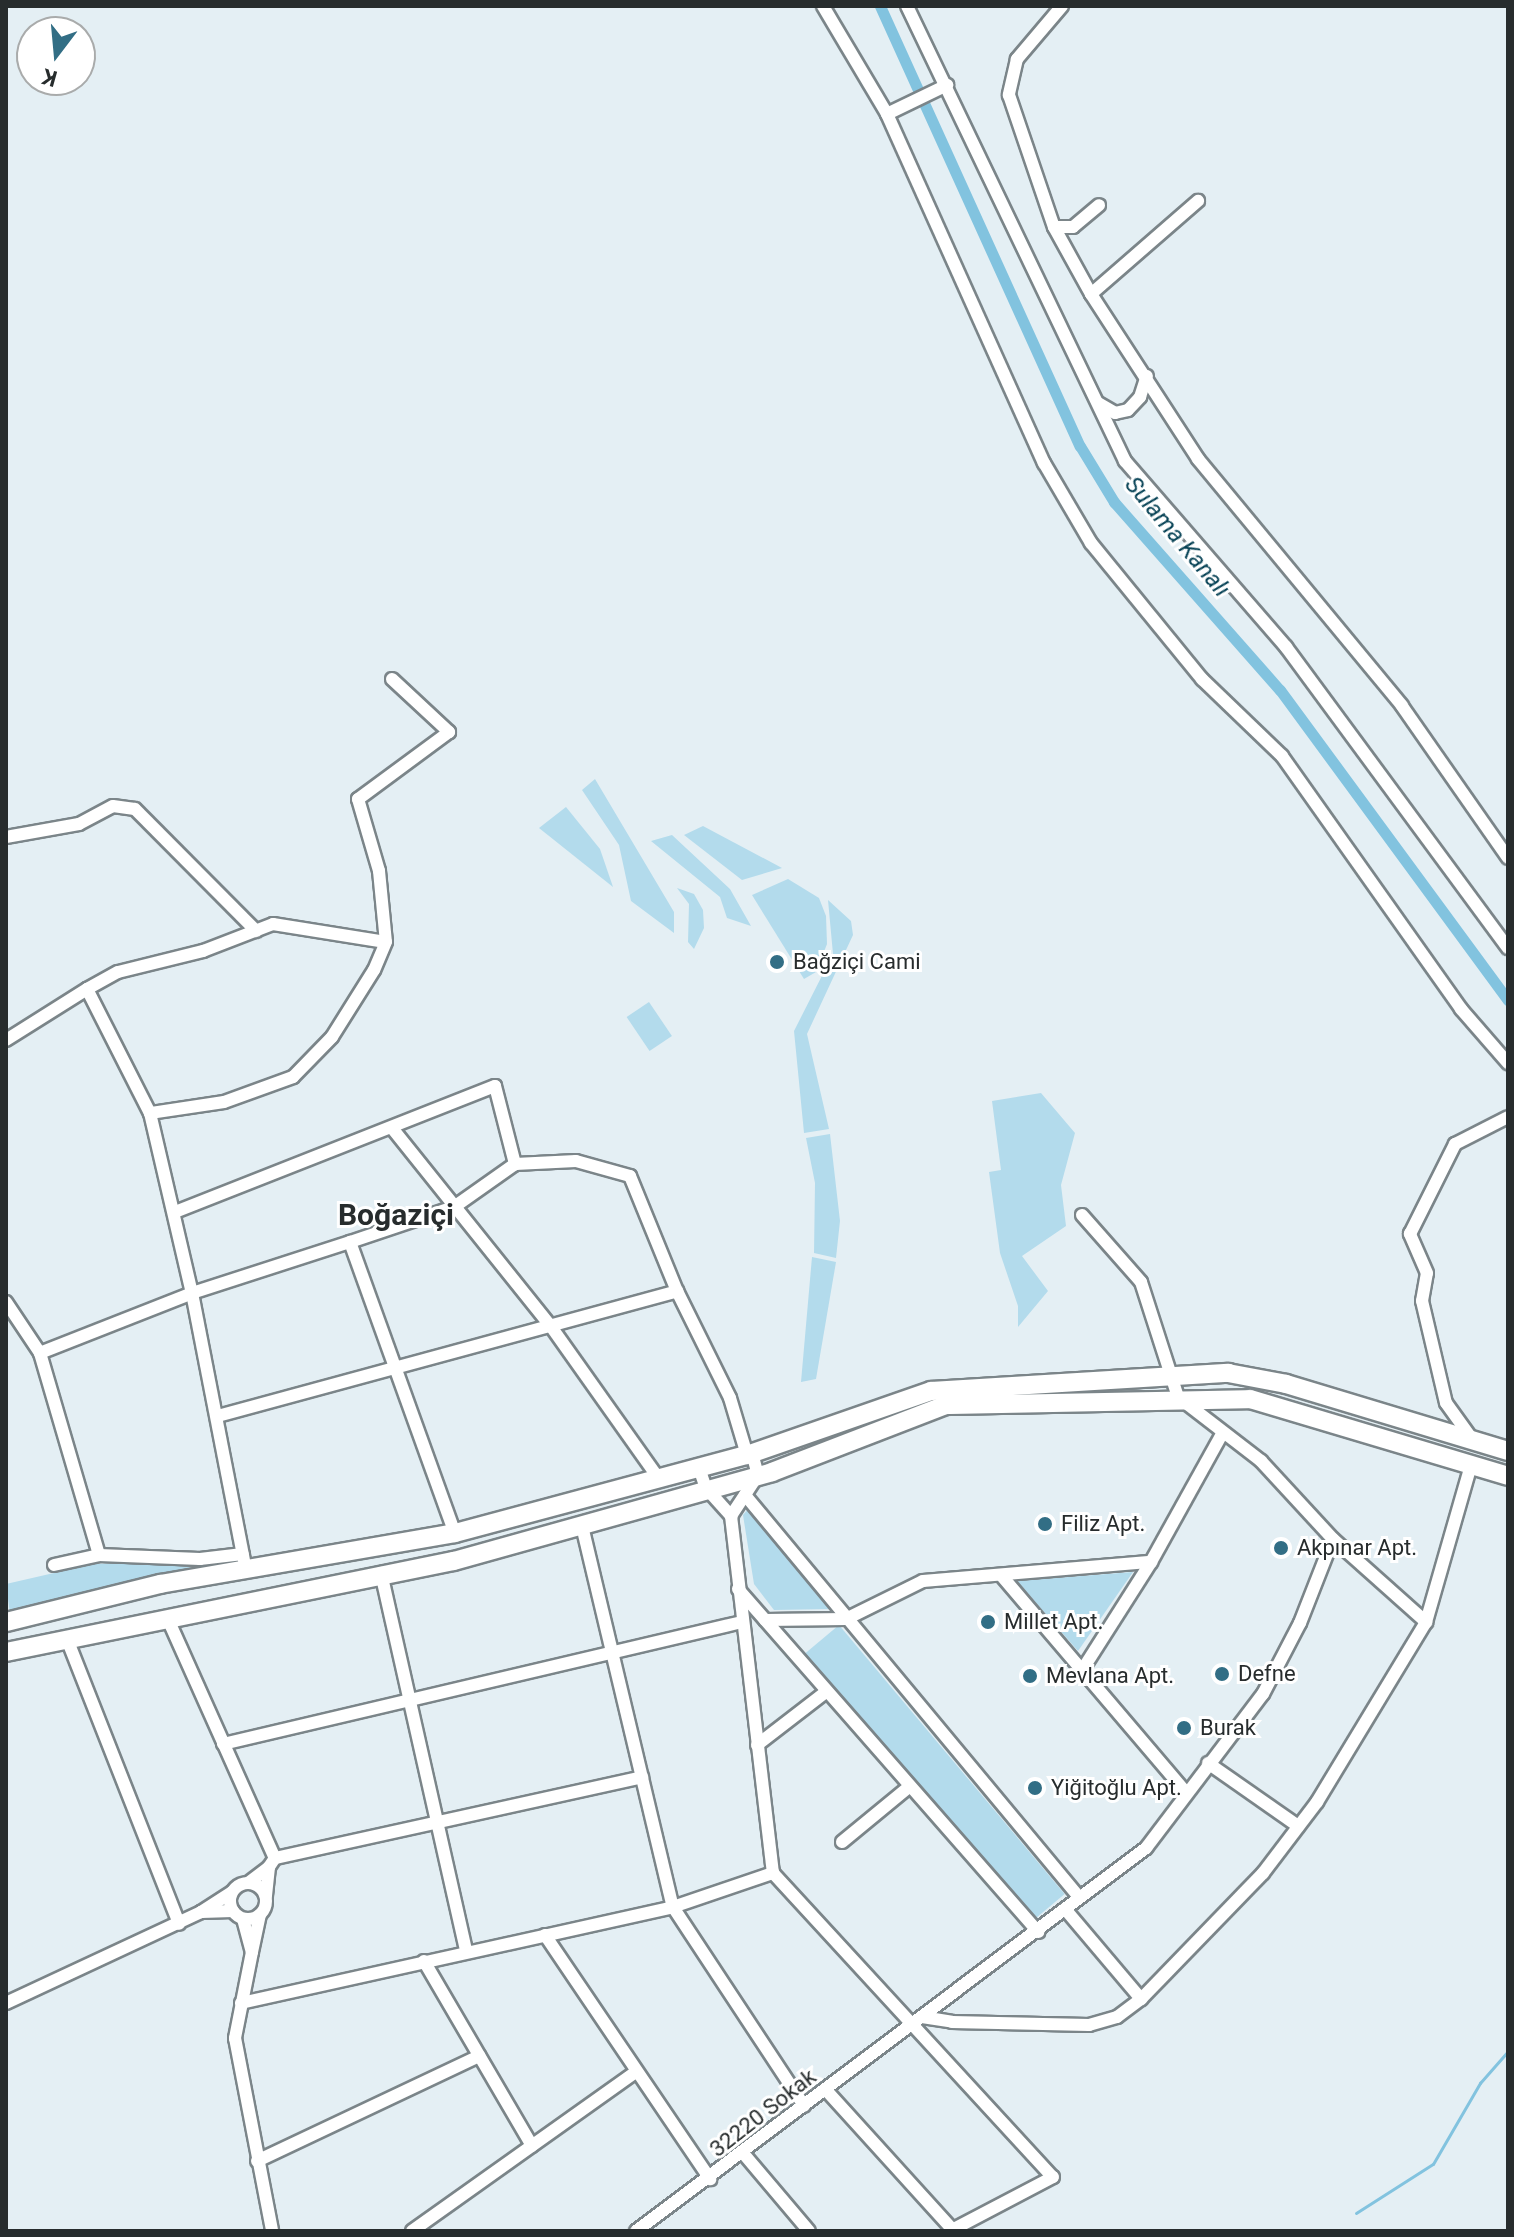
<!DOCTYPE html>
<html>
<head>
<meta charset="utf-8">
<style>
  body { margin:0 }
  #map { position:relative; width:1514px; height:2237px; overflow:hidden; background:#e4eff4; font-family:Roboto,sans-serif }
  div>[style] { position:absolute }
  .green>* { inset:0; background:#b3dbec; transform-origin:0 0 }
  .stream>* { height:3px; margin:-1.5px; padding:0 1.5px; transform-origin:1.5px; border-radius:1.5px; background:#82c3df }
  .canal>* { height:11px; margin:-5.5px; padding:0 5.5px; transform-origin:5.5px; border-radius:5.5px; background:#82c3df }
  .roads { filter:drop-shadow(2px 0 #7b8589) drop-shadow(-2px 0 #7b8589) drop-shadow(0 2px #7b8589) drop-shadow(0 -2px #7b8589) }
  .street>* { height:12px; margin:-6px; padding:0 6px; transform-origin:6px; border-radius:6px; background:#fff }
  .street>.ring { margin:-6px; padding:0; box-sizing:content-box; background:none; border:12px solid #fff; border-radius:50% }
  .secondary>* { height:18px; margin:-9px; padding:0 9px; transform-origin:9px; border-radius:9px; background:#fff }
  .dots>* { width:22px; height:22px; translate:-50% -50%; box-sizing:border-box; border:4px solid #fff; border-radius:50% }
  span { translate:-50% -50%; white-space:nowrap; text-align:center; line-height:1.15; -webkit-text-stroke:6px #fff; paint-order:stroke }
  .poi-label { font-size:22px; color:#272c2d }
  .left { translate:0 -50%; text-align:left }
  .street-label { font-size:22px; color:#272c2d }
  .water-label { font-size:24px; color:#064255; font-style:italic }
  .district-label { font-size:30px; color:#272c2d; font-weight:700 }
  .frame { position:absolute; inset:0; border:8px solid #272c2d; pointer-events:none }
  .north { position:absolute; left:16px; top:16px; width:80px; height:80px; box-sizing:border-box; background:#fff; border:2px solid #a9abab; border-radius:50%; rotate:196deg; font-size:22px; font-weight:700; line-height:32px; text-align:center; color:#272c2d }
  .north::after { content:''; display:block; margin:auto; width:28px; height:36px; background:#326e85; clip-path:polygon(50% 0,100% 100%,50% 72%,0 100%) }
</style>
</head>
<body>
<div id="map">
  <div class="green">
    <div style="clip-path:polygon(595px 779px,674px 912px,674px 933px,631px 901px,619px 845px,582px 790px)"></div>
    <div style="clip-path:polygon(566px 807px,600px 849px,613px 887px,539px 828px)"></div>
    <div style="clip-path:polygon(703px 826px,782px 868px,742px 880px,684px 835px)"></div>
    <div style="clip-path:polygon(672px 835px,730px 889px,751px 926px,727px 918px,720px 897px,651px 841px)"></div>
    <div style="clip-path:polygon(788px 879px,819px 898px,826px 916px,827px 944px,816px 972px,804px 979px,752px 895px)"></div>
    <div style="clip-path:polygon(677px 888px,694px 894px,703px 910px,704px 928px,694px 949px,688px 942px,689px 904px)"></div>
    <div style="clip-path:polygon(828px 900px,851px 921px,853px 935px,807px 1034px,829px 1129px,804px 1133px,794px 1031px,833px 954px)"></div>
    <div style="left:649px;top:1002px;width:41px;height:27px;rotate:56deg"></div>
    <div style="clip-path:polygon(1041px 1093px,1075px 1133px,1061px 1185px,1066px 1226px,1022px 1256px,1048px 1291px,1018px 1327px,1018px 1306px,1000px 1253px,989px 1172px,1001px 1170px,992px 1101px)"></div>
    <div style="clip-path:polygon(830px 1134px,840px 1221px,836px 1258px,814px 1253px,815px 1183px,806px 1138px)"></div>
    <div style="clip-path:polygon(812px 1257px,836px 1262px,816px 1379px,801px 1382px)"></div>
    <div style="clip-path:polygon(749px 1508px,832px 1609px,774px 1610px,754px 1584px,743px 1515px)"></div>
    <div style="clip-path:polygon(172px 1562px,199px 1570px,10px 1614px,6px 1584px,93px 1564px)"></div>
    <div style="clip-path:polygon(1133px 1572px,1078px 1651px,1017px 1581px)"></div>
    <div style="left:839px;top:1625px;width:351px;height:51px;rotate:50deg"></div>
  </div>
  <div class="stream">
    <div style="left:1356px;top:2213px;width:91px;rotate:-32.5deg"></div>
    <div style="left:1433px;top:2164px;width:94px;rotate:-59.9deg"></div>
    <div style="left:1480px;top:2083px;width:43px;rotate:-48.8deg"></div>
  </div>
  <div class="canal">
    <div style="left:880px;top:6px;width:483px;rotate:65.6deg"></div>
    <div style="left:1080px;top:446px;width:66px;rotate:58.7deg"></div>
    <div style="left:1114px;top:502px;width:251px;rotate:48.6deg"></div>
    <div style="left:1280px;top:690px;width:385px;rotate:53.7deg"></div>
  </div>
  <div class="roads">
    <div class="street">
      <div style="left:823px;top:6px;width:126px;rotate:59.3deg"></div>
      <div style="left:887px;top:114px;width:383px;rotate:65.8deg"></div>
      <div style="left:1044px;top:463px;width:93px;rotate:59.6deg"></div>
      <div style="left:1091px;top:543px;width:176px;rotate:50.8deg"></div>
      <div style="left:1202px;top:679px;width:111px;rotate:43.9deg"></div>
      <div style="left:1282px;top:756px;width:310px;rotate:54.7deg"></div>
      <div style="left:1461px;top:1009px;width:72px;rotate:49deg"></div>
      <div style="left:907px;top:6px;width:505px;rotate:64.4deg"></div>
      <div style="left:1125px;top:461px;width:246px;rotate:49.1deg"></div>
      <div style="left:1286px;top:647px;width:374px;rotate:53.6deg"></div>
      <div style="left:1062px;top:6px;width:70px;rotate:130.3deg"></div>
      <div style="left:1017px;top:59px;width:37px;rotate:103deg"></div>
      <div style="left:1009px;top:95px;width:139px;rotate:71.2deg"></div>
      <div style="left:1054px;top:227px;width:77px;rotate:61.1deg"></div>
      <div style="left:1091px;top:294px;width:197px;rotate:57deg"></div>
      <div style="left:1198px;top:459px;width:320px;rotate:50.4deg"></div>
      <div style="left:1402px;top:706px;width:185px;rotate:55.1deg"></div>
      <div style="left:887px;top:114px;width:67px;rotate:-25.8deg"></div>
      <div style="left:1054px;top:227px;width:19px"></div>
      <div style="left:1073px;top:227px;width:34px;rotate:-40deg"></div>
      <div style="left:1091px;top:294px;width:142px;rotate:-41deg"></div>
      <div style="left:1098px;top:403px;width:20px;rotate:30deg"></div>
      <div style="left:1115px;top:413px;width:13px;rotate:-13deg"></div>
      <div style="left:1128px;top:410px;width:18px;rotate:-47deg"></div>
      <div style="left:1140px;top:397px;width:22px;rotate:-72deg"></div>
      <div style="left:392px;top:679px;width:78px;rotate:42.9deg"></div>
      <div style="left:449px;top:732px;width:113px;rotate:143.6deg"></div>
      <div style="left:358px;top:799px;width:75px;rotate:73.7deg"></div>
      <div style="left:379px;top:871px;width:71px;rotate:84.4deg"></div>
      <div style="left:386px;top:942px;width:30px;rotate:113deg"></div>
      <div style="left:374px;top:970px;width:79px;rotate:122.1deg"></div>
      <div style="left:332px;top:1037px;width:56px;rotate:134.3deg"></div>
      <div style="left:293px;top:1077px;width:73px;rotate:160.1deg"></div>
      <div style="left:224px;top:1102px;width:75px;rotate:171.5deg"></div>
      <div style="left:150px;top:1113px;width:185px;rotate:76.9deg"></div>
      <div style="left:192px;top:1293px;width:166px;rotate:-17.9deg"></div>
      <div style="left:350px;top:1242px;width:309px;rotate:70.2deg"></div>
      <div style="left:6px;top:837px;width:74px;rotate:-10.1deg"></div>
      <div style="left:79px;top:824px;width:38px;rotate:-28deg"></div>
      <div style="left:113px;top:806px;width:22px;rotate:8deg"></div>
      <div style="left:135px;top:809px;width:172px;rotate:45.2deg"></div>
      <div style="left:87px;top:989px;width:35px;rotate:-29deg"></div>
      <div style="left:118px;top:972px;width:88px;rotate:-13.9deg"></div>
      <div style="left:203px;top:951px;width:75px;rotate:-21.1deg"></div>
      <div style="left:273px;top:924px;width:114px;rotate:9.1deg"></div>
      <div style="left:6px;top:1040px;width:96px;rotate:-32.2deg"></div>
      <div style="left:87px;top:989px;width:139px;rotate:63.1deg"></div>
      <div style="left:392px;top:1128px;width:253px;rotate:51.3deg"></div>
      <div style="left:550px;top:1325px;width:189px;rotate:54.7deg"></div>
      <div style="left:515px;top:1164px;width:61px;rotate:-2.8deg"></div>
      <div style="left:576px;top:1161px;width:56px;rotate:15.5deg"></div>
      <div style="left:630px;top:1176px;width:124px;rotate:67.8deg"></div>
      <div style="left:677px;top:1291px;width:119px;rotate:63.6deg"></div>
      <div style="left:730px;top:1398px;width:59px;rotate:73.4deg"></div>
      <div style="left:175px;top:1212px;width:344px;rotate:-21.5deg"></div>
      <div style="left:495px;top:1086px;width:81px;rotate:75.6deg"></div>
      <div style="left:515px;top:1164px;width:75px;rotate:144.8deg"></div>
      <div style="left:454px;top:1207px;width:110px;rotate:161.4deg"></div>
      <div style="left:1082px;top:1215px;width:89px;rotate:48.6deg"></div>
      <div style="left:1141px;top:1282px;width:121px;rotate:72.2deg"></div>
      <div style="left:1178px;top:1397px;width:105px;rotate:37.6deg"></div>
      <div style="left:1261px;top:1461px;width:106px;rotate:47.3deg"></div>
      <div style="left:1333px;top:1539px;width:125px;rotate:41.7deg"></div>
      <div style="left:6px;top:1302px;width:61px;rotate:56.3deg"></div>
      <div style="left:40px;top:1353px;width:210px;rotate:73.7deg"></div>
      <div style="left:40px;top:1353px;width:163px;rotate:-21.5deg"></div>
      <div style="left:192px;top:1293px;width:282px;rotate:79deg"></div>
      <div style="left:218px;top:1416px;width:476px;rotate:-15.2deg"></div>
      <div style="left:1472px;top:1439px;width:44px;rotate:-125.8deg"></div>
      <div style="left:1446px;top:1403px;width:105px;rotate:-103.2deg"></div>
      <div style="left:1422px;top:1301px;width:28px;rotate:-80deg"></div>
      <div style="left:1427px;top:1273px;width:43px;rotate:-113.6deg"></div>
      <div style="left:1410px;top:1234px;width:101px;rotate:-63.4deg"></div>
      <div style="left:1455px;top:1144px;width:59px;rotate:-27deg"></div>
      <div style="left:752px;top:1453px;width:23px;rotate:75deg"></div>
      <div style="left:758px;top:1475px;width:49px;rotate:123.4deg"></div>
      <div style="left:731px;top:1516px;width:359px;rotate:83.3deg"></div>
      <div style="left:773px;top:1873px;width:413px;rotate:47.4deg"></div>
      <div style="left:1053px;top:2177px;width:116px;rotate:152.3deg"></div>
      <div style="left:699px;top:1468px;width:21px;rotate:71deg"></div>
      <div style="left:706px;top:1488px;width:38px;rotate:48deg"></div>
      <div style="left:745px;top:1495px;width:523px;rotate:50.28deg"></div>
      <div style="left:582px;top:1526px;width:392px;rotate:76.6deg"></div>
      <div style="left:673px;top:1907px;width:238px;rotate:56.6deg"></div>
      <div style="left:54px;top:1565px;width:46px;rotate:-12.5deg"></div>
      <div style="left:99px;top:1555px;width:101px;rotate:2.3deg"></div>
      <div style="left:200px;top:1559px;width:43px;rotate:-6.6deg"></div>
      <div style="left:381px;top:1573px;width:386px;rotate:77.3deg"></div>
      <div style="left:1001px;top:1575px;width:285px;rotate:49.6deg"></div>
      <div style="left:738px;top:1589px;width:456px;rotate:48.8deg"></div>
      <div style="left:167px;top:1617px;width:264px;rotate:65.9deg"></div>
      <div style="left:275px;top:1858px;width:11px;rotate:124deg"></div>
      <div style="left:765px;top:1620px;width:81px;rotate:-0.7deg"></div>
      <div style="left:846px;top:1619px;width:86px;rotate:-26.3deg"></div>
      <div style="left:923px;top:1581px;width:229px;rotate:-4.8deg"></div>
      <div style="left:67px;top:1639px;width:306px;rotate:68.5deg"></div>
      <div style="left:1081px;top:1672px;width:130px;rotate:-57.5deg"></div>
      <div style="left:1151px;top:1562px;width:146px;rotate:-61deg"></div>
      <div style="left:223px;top:1744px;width:533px;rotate:-13.23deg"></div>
      <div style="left:757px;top:1745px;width:88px;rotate:-37.6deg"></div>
      <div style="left:1208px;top:1763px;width:110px;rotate:35deg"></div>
      <div style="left:842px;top:1842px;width:88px;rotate:-39.5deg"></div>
      <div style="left:275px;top:1858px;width:376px;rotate:-12.4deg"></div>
      <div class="ring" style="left:230px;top:1883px;width:24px;height:24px"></div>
      <div style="left:248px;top:1883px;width:26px;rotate:-37deg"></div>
      <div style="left:269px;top:1867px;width:29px;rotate:96deg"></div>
      <div style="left:232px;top:1892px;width:37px;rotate:147deg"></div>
      <div style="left:201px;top:1912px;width:32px;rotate:-2deg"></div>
      <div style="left:1065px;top:1909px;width:118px;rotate:49.8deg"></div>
      <div style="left:243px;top:1919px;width:34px;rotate:75deg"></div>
      <div style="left:252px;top:1952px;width:38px;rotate:-78deg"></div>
      <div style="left:545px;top:1935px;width:295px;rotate:55.9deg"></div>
      <div style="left:252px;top:1952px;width:88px;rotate:101.2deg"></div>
      <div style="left:235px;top:2038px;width:197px;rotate:79.1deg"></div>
      <div style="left:424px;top:1961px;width:214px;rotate:59.7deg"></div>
      <div style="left:6px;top:2003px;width:215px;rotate:-25deg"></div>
      <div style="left:241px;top:2003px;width:443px;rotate:-12.5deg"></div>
      <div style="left:673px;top:1907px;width:106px;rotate:-18.8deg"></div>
      <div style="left:922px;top:2017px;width:30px;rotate:9deg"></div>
      <div style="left:952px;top:2022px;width:137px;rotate:1.3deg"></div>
      <div style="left:1089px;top:2025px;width:29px;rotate:-16deg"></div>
      <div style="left:1117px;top:2017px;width:30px;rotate:-37deg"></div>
      <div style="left:1141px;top:1999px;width:175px;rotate:-45.9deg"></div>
      <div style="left:1263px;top:1873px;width:89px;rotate:-52.7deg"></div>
      <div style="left:1317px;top:1802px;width:210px;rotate:-58.8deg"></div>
      <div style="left:1426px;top:1622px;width:163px;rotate:-74deg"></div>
      <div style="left:826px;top:2090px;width:189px;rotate:47.8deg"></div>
      <div style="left:743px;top:2153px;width:102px;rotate:49.8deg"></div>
      <div style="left:257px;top:2161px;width:246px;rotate:-25.3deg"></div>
      <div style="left:412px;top:2231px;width:275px;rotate:-35.4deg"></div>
      <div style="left:636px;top:2231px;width:638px;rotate:-36.91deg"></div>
      <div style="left:1146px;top:1848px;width:193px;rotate:-52.8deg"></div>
      <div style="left:1263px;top:1694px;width:80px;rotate:-62.5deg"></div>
      <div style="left:1300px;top:1623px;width:90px;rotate:-68.6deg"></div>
    </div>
    <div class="secondary">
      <div style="left:6px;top:1622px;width:159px;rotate:-13.9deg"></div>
      <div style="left:160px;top:1584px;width:299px;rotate:-9.8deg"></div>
      <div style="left:455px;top:1533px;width:302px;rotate:-15deg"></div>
      <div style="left:747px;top:1455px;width:195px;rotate:-19.2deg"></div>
      <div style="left:931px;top:1391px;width:298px;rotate:-3.5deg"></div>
      <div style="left:1228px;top:1373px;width:59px;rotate:10.7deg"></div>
      <div style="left:1286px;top:1384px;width:232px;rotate:16.8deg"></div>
      <div style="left:6px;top:1652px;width:457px;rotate:-11.5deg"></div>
      <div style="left:454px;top:1561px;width:330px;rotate:-15.6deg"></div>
      <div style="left:772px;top:1472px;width:186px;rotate:-21.1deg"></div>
      <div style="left:946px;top:1405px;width:304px;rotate:-1.1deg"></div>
      <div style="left:1250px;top:1399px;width:269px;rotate:16.6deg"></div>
    </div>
  </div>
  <div class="dots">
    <div style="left:777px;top:962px;background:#326e85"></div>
    <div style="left:1045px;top:1524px;background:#326e85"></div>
    <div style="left:1281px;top:1548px;background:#326e85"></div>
    <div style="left:988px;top:1622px;background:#326e85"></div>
    <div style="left:1222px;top:1674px;background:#326e85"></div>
    <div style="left:1030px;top:1676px;background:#326e85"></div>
    <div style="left:1184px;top:1728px;background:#326e85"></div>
    <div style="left:1035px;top:1788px;background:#326e85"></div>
  </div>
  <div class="poi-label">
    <span class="left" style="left:793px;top:962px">Bağziçi Cami</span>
    <span class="left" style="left:1061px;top:1524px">Filiz Apt.</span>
    <span class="left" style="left:1297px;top:1548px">Akpınar Apt.</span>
    <span class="left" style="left:1004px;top:1622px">Millet Apt.</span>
    <span class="left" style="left:1238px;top:1674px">Defne</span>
    <span class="left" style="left:1046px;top:1676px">Mevlana Apt.</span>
    <span class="left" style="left:1200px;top:1728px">Burak</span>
    <span class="left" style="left:1051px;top:1788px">Yiğitoğlu Apt.</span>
  </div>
  <div class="street-label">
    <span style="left:763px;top:2113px;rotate:-38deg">32220 Sokak</span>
  </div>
  <div class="water-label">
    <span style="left:1177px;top:537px;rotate:50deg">Sulama Kanalı</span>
  </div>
  <div class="district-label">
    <span style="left:396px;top:1215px">Boğaziçi</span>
  </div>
  <div class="frame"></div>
  <div class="north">K</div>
</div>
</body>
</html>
